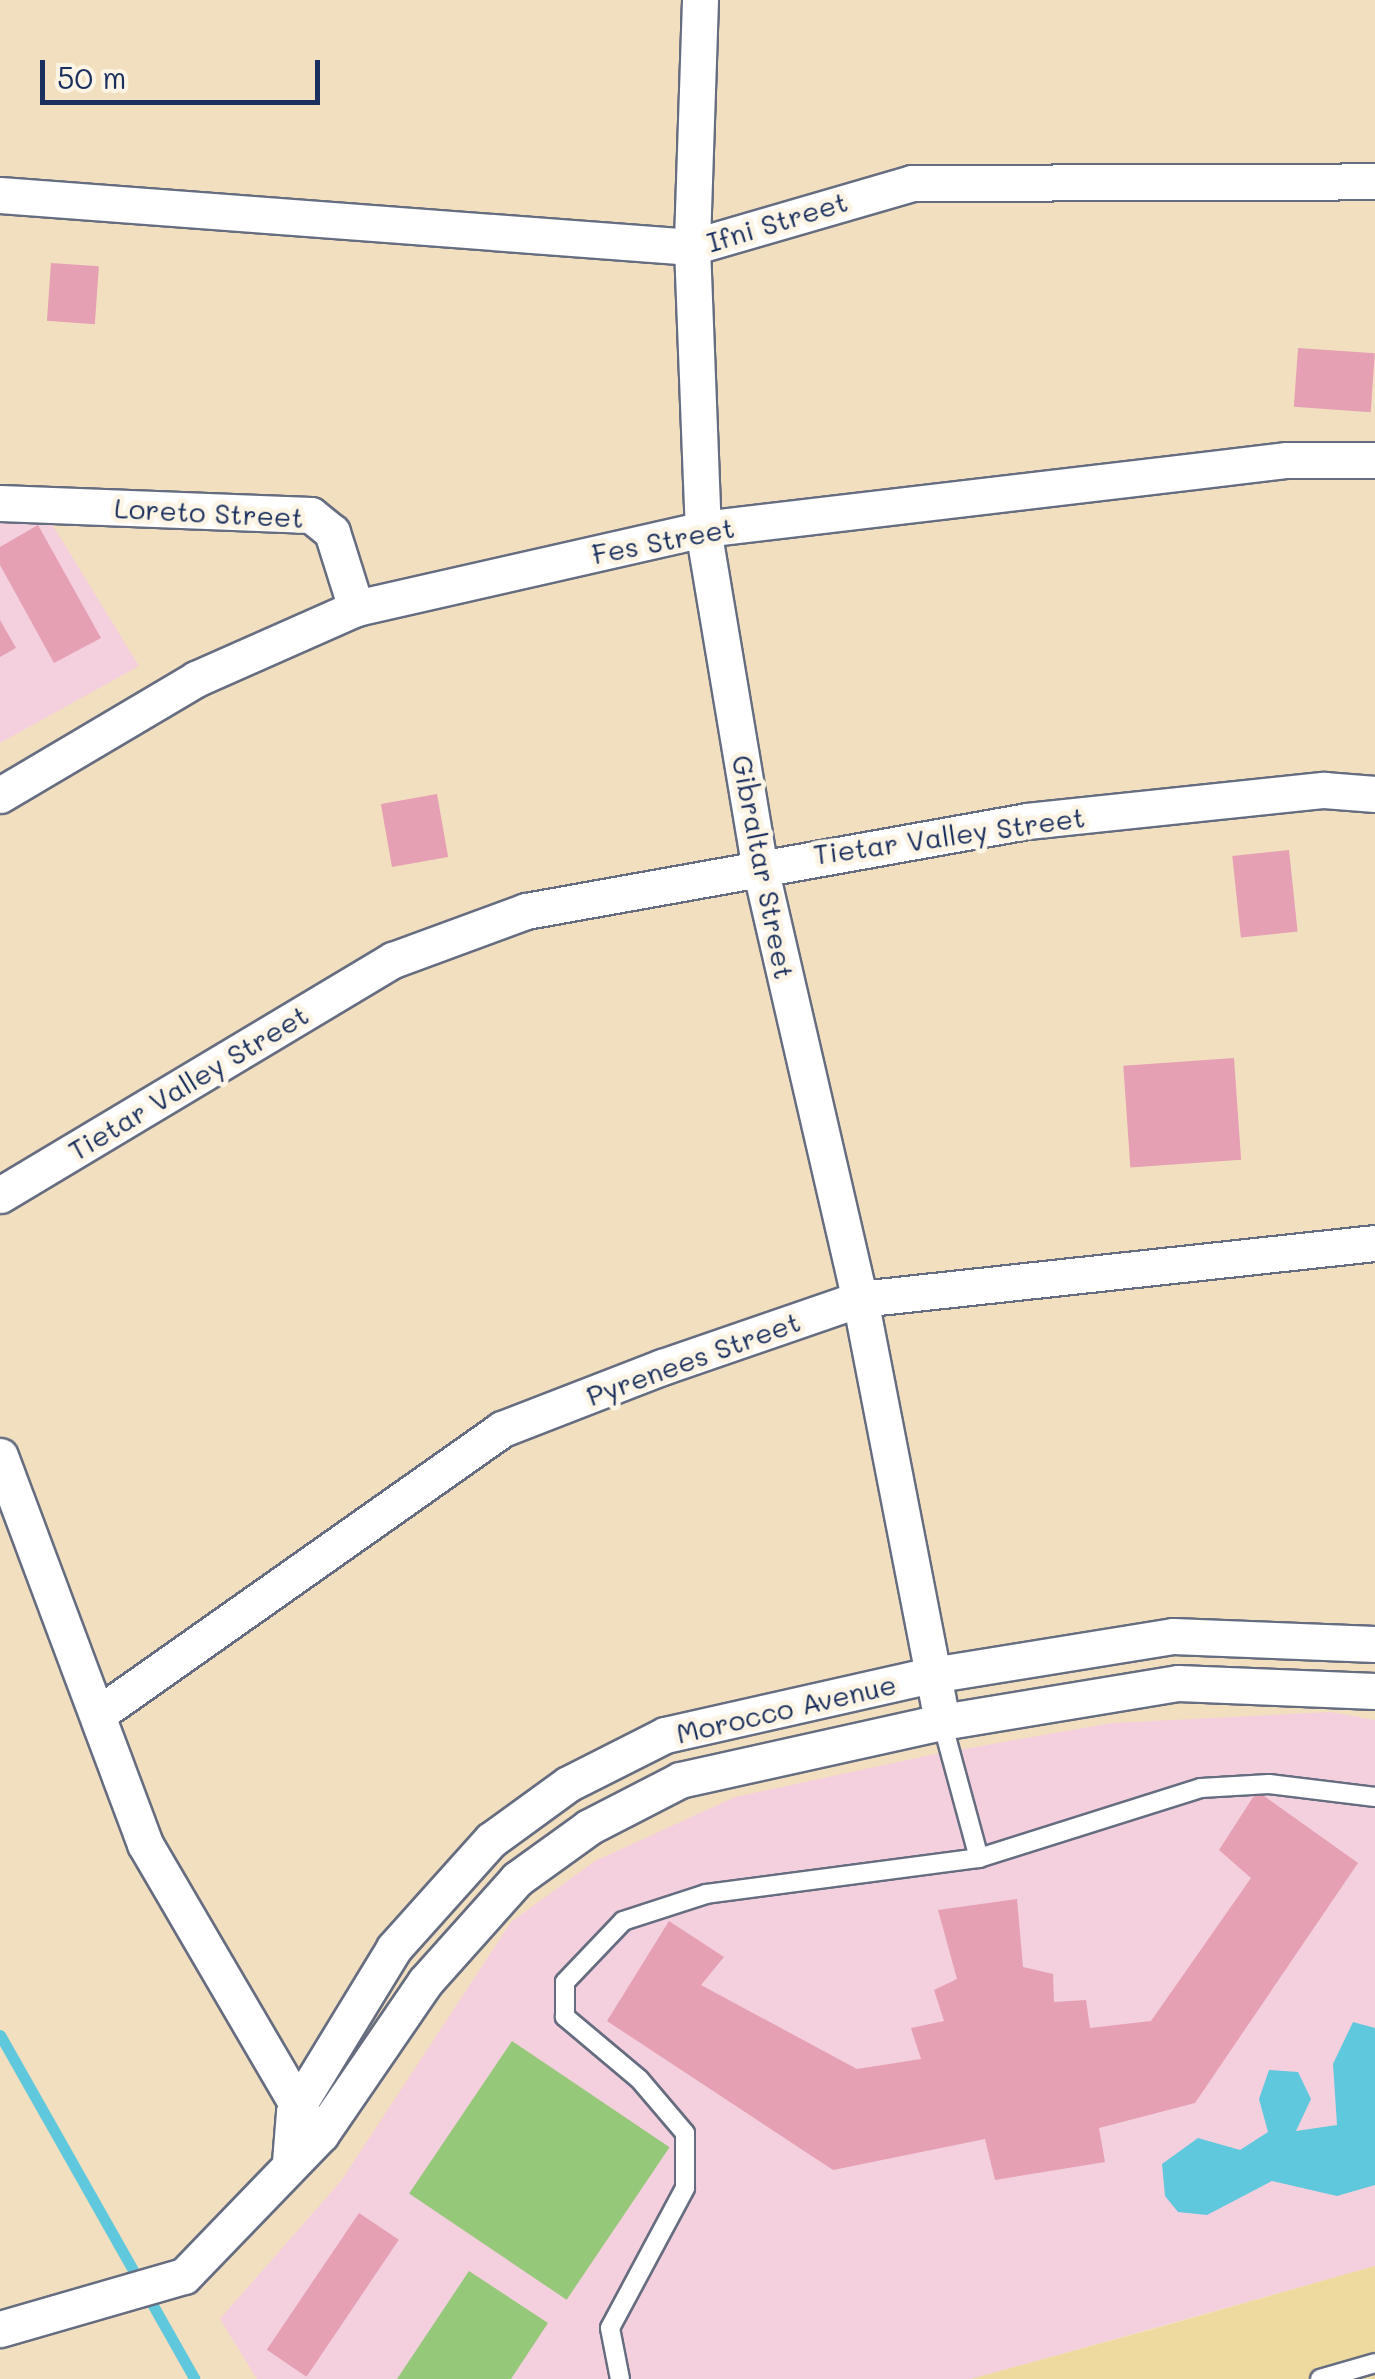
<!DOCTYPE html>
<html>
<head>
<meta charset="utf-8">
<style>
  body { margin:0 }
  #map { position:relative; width:1375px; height:2379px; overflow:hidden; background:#f2dfbf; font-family:Mali,sans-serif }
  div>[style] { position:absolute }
  .built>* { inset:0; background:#f4cfde }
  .green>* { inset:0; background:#95c878; transform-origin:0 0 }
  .sand>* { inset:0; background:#eeda9e }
  .water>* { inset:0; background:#60c8dc }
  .stream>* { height:11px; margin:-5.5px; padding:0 5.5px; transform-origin:5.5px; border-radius:5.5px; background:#60c8dc }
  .building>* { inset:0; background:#e5a0b4; transform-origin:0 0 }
  .roads { filter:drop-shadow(2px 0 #666d80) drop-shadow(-2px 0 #666d80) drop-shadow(0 2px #666d80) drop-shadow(0 -2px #666d80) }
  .lane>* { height:18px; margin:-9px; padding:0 9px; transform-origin:9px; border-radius:9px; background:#fff }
  .street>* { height:35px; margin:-17.5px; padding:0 17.5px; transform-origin:17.5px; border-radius:17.5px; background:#fff }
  span { translate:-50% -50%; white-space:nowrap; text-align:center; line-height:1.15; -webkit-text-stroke:10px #fcf5e5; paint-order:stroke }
  .street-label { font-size:28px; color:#1b2f5e }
  .scale { position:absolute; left:40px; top:60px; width:280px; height:45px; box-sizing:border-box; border:5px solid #1b2f5e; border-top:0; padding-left:12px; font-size:30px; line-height:35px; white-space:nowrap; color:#1b2f5e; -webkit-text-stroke:8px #fcf5e5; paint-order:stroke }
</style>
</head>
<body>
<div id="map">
  <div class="built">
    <div style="clip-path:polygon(0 510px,44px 511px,139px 666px,0 743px)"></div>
    <div style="clip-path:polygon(1330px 1712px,1375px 1720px,1375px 2266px,971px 2379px,257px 2379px,220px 2319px,341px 2181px,511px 1922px,595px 1861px,735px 1797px,935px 1754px,1112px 1723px)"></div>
  </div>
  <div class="green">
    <div style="left:512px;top:2041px;width:190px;height:184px;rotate:34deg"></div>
    <div style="clip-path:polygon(469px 2271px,548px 2323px,511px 2379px,397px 2379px)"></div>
  </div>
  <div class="sand">
    <div style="clip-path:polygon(1375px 2266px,1375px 2379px,971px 2379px,1151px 2330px)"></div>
  </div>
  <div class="water">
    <div style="clip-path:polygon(1353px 2022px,1375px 2028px,1375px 2185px,1337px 2196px,1272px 2181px,1207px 2215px,1178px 2212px,1165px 2196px,1162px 2164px,1198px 2138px,1240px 2150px,1268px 2132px,1259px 2099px,1269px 2070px,1298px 2072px,1311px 2099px,1296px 2131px,1337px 2125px,1333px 2064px)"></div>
  </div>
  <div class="stream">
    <div style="left:0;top:2035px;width:395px;rotate:60.5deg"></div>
  </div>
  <div class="building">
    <div style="left:51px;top:263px;width:48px;height:58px;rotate:4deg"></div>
    <div style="left:1298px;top:348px;width:77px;height:59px;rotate:4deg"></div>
    <div style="clip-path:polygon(38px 525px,101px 638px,54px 663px,0 565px,0 547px)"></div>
    <div style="clip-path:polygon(0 620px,16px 648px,0 657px)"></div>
    <div style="left:437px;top:794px;width:64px;height:57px;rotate:80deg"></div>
    <div style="left:1289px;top:850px;width:82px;height:57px;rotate:84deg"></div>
    <div style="left:1234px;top:1058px;width:102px;height:111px;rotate:86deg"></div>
    <div style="clip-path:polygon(1257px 1791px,1358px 1863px,1195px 2103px,1099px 2128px,1105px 2162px,995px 2180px,985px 2139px,833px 2170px,607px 2021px,669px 1921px,724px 1957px,701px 1985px,857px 2069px,921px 2059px,911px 2028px,944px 2021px,934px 1990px,957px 1979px,938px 1910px,1017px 1899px,1023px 1967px,1053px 1974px,1054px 2002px,1086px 2000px,1090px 2028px,1151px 2021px,1251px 1878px,1219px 1850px)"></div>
    <div style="left:359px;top:2213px;width:48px;height:165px;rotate:34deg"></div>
  </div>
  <div class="roads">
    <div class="lane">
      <div style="left:942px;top:1722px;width:141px;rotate:74.8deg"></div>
      <div style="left:620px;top:2379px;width:52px;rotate:-101.1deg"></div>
      <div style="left:610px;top:2328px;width:159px;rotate:-61.8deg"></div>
      <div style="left:685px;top:2188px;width:55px;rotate:-90deg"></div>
      <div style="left:685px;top:2133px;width:71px;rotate:-130.4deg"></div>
      <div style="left:639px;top:2079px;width:97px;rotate:-140deg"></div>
      <div style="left:565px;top:2017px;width:35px;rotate:-90deg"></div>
      <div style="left:565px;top:1982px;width:84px;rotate:-46.4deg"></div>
      <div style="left:623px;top:1921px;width:87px;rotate:-18deg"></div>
      <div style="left:706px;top:1894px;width:275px;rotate:-7.5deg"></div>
      <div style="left:979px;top:1858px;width:233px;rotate:-17.5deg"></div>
      <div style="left:1201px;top:1788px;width:68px;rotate:-3.4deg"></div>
      <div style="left:1269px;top:1784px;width:107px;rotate:7deg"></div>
      <div style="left:1320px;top:2379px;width:57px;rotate:-16.2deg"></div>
    </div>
    <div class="street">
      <div style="left:700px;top:0;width:247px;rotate:91.9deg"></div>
      <div style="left:692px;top:247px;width:282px;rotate:87.8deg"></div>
      <div style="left:703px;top:529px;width:339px;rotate:80.5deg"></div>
      <div style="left:759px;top:863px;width:448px;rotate:77deg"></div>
      <div style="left:860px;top:1299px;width:431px;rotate:79deg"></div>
      <div style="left:0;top:195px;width:694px;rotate:4.3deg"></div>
      <div style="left:692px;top:247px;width:229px;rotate:-16.2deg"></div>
      <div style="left:912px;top:183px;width:463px;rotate:-0.2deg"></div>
      <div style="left:0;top:503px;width:311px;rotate:2.2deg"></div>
      <div style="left:311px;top:515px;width:27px;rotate:39deg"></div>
      <div style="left:332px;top:532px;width:80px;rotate:72.5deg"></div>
      <div style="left:0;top:795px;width:228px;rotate:-30.6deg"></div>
      <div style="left:196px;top:679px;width:175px;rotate:-23.9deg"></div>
      <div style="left:356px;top:608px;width:356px;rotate:-12.8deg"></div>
      <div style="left:703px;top:529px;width:588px;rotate:-6.74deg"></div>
      <div style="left:1287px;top:460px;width:88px"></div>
      <div style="left:0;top:1195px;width:458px;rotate:-30.9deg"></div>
      <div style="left:393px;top:960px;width:142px;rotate:-20.2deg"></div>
      <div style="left:526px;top:911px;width:509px;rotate:-10.18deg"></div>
      <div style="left:1027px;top:821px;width:299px;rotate:-6deg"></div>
      <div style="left:1324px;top:790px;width:51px;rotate:4.5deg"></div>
      <div style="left:0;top:1456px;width:414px;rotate:69.5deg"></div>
      <div style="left:145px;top:1844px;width:323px;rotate:59.7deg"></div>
      <div style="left:101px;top:1712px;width:491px;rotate:-35.2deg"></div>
      <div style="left:502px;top:1429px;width:172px;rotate:-21.2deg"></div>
      <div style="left:662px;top:1367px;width:209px;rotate:-19deg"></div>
      <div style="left:860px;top:1299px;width:518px;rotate:-6.21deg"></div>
      <div style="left:290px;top:2162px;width:50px;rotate:-85.4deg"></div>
      <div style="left:294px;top:2112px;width:192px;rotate:-58.6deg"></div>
      <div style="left:394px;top:1948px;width:145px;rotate:-48.1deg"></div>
      <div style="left:491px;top:1840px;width:95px;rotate:-36deg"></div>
      <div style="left:568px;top:1784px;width:109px;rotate:-26.8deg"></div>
      <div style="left:665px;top:1735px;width:274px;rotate:-12.7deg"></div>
      <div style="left:932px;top:1675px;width:244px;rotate:-9.2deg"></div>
      <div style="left:1173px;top:1636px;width:202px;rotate:2.3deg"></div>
      <div style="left:0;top:2329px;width:191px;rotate:-16.1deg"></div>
      <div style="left:184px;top:2276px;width:197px;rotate:-46deg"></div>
      <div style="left:321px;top:2134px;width:184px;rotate:-55.6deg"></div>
      <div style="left:425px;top:1982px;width:138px;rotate:-48.2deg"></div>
      <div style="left:517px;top:1879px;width:89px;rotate:-35.8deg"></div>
      <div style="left:589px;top:1827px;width:102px;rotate:-27.3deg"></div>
      <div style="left:680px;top:1780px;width:268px;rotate:-12.5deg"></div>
      <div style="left:942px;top:1722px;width:239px;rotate:-9.4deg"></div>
      <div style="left:1178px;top:1683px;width:197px;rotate:2.3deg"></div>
    </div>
  </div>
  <div class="street-label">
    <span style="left:777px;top:221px;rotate:-17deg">Ifni Street</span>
    <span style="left:209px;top:512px;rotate:3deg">Loreto Street</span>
    <span style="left:663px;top:540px;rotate:-11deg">Fes Street</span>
    <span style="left:949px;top:835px;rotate:-8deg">Tietar Valley Street</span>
    <span style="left:764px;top:867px;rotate:79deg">Gibraltar Street</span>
    <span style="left:188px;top:1082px;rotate:-31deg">Tietar Valley Street</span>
    <span style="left:693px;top:1358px;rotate:-20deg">Pyrenees Street</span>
    <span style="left:786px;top:1708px;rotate:-13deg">Morocco Avenue</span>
  </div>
  <div class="scale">50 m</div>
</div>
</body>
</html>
